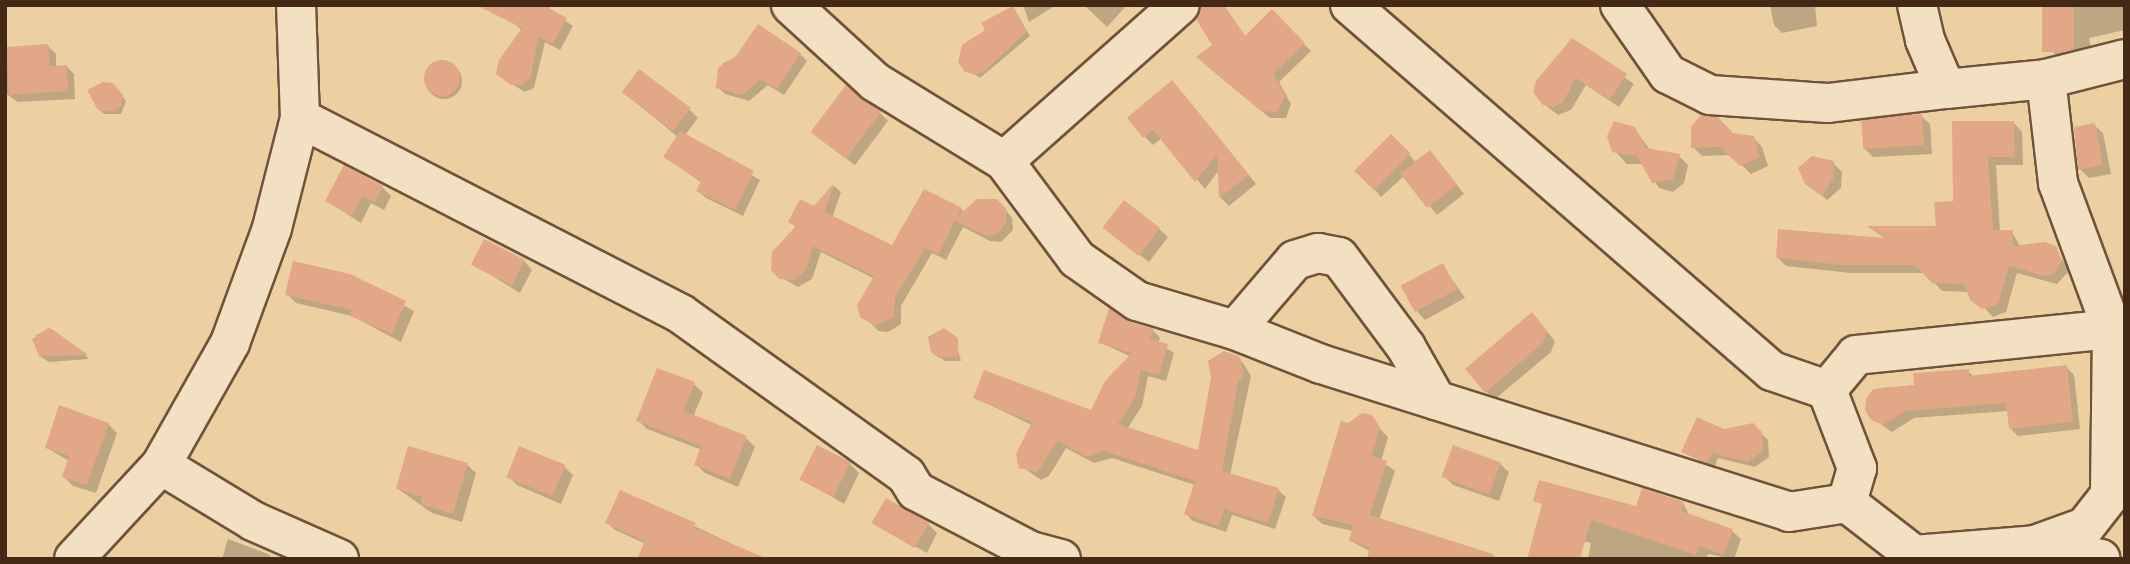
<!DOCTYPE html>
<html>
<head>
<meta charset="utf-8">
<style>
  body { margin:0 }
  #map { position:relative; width:2130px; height:564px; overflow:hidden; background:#edd0a2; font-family:"EB Garamond",serif }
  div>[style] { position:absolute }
  .shadow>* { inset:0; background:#0003 }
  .round { border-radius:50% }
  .building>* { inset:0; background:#e1a786; transform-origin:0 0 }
  .roads { filter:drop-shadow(2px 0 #6f533a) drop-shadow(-2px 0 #6f533a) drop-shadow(0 2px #6f533a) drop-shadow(0 -2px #6f533a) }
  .minor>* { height:38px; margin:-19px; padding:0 19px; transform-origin:19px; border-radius:19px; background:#f3e0c3 }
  span { translate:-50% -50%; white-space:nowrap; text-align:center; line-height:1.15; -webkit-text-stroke:6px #f3e0c3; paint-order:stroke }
  .frame { position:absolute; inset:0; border:7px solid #452917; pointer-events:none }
</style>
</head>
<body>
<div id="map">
  <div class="shadow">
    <div style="clip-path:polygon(541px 5px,549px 5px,549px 10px,573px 26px,560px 50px,545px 42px,534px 88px,525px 92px,505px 80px,522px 31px,514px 23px)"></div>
    <div style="clip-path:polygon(1023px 5px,1056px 5px,1029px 22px)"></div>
    <div style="clip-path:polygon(1084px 5px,1127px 5px,1107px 27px)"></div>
    <div style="clip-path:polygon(1770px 5px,1815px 5px,1817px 26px,1782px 33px,1774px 25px)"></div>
    <div style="clip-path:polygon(2043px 5px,2125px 5px,2125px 30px,2089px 38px,2092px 53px,2059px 58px,2051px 50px)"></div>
    <div style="clip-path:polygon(1012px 8px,1030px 36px,980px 78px,964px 66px,987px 30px)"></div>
    <div style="clip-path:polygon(1228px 12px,1246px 37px,1272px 12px,1311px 51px,1279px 82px,1291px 104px,1286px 118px,1270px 118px,1206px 65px)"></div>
    <div style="clip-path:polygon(1573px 41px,1634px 84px,1619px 107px,1586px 85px,1571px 110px,1558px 115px,1540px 101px,1535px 87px)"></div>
    <div style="clip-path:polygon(48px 46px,56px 54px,56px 67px,66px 66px,74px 74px,75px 99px,18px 102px,5px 93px,5px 60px)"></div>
    <div style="clip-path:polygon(800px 54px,807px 61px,784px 95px,768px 85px,749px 101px,725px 94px,718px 87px,723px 63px,738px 57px)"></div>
    <div class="round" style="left:426px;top:63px;width:36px;height:36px"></div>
    <div style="clip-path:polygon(117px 89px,126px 101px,121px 114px,104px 114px,99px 109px)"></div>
    <div style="clip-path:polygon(1181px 91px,1256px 184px,1229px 206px,1221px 198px,1219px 170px,1205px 189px,1162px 138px,1153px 145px,1145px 137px)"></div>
    <div style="clip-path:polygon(623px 92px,689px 109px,698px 118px,685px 135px,760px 180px,743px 216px,706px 198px,698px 191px,702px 183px,665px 157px,678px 137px)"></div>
    <div style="clip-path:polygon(879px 112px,888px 121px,855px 165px,821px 140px)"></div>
    <div style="clip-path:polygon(1921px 116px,1930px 124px,1932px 154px,1873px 157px,1865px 149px)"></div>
    <div style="clip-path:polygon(1701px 117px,1733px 135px,1753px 137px,1762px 147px,1768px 166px,1751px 174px,1731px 155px,1702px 156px,1693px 147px,1695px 122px)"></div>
    <div style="clip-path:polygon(1954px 123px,2014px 123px,2022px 132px,2023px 165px,1996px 165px,2000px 232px,2012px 232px,2021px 248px,2051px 245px,2070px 270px,2057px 284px,2017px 273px,2006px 312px,1993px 317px,1969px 292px,1942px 291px,1925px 273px,1851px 273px,1786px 266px,1777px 257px,1886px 239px,1871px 227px,1937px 227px,1955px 203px)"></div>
    <div style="clip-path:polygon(2094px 125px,2103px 133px,2111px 174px,2089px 178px,2080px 169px)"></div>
    <div style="clip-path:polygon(1634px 128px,1650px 150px,1679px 156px,1688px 165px,1684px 183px,1673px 192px,1659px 188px,1643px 164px,1627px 164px,1611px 147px)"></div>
    <div style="clip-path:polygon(1391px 136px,1416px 162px,1438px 161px,1464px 194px,1437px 215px,1404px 176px,1381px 197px,1373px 188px)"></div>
    <div style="clip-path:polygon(1833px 163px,1842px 172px,1841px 188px,1827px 200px,1807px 183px)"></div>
    <div style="clip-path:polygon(834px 186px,841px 192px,832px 218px,893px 247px,961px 209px,965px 213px,984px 199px,996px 200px,1004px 208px,1012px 218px,1013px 230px,1001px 242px,990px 241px,963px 227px,946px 260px,932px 253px,901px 306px,901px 324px,888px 332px,878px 331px,860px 311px,875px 279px,821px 252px,812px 279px,798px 287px,780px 277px,797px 228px,790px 222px,814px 209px)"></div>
    <div style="clip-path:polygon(382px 187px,391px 196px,384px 210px,371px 203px,361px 223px,327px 201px)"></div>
    <div style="clip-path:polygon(1105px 228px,1159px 229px,1168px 237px,1149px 262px)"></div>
    <div style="clip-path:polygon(524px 261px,532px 270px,520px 293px,473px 264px)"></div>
    <div style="clip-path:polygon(1442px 265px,1465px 298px,1425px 320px,1417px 311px)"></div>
    <div style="clip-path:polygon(349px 276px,414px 311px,401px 342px,352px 316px,296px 303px,287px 294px)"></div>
    <div style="clip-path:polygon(1130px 323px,1153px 330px,1160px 338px,1158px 343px,1174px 353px,1166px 381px,1148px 376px,1142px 406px,1127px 429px,1199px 452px,1235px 355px,1243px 363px,1251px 376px,1230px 475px,1278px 490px,1286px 497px,1275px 529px,1232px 515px,1226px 532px,1193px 521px,1186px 514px,1195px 485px,1112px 458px,1094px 463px,1066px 448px,1049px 476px,1041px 480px,1017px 463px,1032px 425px,975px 398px,1092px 412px,1131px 357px,1100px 342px)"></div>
    <div style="clip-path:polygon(1540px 323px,1555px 341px,1551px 352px,1494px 400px,1486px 391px)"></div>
    <div style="clip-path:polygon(48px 330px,86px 356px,89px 359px,49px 362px,41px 357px,36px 335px)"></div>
    <div style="clip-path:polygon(954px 335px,961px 361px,945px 361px,938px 356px)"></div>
    <div style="clip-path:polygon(2066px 367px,2074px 375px,2080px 429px,2018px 436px,2010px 428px,2008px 411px,1914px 418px,1892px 432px,1873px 419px,1867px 399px,1880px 388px,1916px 386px,1968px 371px,1974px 377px)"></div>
    <div style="clip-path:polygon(694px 384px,703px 393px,693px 417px,746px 438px,755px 447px,738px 487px,705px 473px,696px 464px,702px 450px,647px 429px,638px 420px)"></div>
    <div style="clip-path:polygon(1367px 416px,1388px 437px,1381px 461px,1395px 471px,1379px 520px,1502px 559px,1369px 559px,1371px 552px,1351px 541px,1353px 531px,1322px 524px,1314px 516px,1348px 424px)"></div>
    <div style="clip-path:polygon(108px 424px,117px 433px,96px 493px,73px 486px,64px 477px,69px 461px,47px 448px)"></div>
    <div style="clip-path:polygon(1724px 431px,1761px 433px,1768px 440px,1769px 457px,1755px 467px,1718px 458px,1714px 468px,1683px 452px)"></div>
    <div style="clip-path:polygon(520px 448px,564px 467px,573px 475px,561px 504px,517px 485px,508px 476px)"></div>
    <div style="clip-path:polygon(850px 464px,859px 473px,844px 504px,802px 479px)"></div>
    <div style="clip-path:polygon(1500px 464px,1509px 472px,1499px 501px,1453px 485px,1444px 476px)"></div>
    <div style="clip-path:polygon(467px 465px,476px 473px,462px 522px,432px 513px,398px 489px)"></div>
    <div style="clip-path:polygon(621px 492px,756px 555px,646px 544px,615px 530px,607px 522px)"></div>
    <div style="clip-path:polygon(1683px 503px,1690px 516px,1732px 531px,1741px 539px,1734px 559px,1708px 554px,1706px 559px,1588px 559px,1591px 543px,1548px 531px,1539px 522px)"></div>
    <div style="clip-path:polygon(876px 524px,928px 524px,937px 533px,927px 553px)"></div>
    <div style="clip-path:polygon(228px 539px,268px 554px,273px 559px,222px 559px)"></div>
  </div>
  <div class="building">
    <div style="clip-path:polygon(476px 5px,543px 5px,567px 18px,553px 44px,538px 37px,531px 77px,522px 85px,511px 85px,496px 74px,499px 60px,522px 28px)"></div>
    <div style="clip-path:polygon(1201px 5px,1224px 5px,1245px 36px,1272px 9px,1305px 43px,1273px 74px,1285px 96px,1278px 112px,1261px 111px,1196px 57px,1212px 45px,1196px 19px)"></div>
    <div style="left:2042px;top:5px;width:32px;height:47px"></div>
    <div style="clip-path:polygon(1013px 6px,1027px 31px,985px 71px,974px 75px,964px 71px,958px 62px,962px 45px,985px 30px,981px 23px)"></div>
    <div style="clip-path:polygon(758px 24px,801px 53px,777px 89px,761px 79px,742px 95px,716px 88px,718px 68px,736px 56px)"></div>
    <div style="clip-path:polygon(1572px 38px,1627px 74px,1610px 100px,1576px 78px,1563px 102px,1553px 107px,1543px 105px,1533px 92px,1536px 81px)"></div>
    <div style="clip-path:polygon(48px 44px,50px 66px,67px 65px,68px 91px,9px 95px,6px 47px)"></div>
    <div class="round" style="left:424px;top:60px;width:36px;height:36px"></div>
    <div style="left:639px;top:69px;width:65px;height:29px;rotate:37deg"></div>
    <div style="clip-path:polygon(1172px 80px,1249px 175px,1219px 198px,1217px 154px,1195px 182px,1153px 130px,1143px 138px,1127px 118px)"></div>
    <div style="clip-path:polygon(103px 82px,113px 83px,123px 95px,121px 106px,112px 112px,98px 110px,87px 90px)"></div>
    <div style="left:846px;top:85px;width:44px;height:59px;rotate:37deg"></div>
    <div style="left:1922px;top:114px;width:31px;height:61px;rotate:86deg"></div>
    <div style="clip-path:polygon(1701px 115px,1718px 117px,1733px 133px,1754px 136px,1760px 157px,1740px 166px,1720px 147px,1691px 148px,1691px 127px)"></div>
    <div style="clip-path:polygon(1614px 121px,1635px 127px,1646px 148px,1680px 154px,1673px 179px,1652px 183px,1637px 156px,1612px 152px,1607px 136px)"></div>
    <div style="clip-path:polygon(1952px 121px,2014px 121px,2015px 157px,1988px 157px,1993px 230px,2013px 230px,2013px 246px,2045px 242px,2056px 246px,2062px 261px,2054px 274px,2043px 276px,2009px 266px,1998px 304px,1982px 309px,1970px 300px,1964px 284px,1932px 283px,1915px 265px,1841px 265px,1776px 258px,1778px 229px,1884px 238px,1867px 226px,1936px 226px,1934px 202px,1953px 201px)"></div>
    <div style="clip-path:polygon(2095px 123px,2103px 165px,2078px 170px,2074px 127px)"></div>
    <div style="clip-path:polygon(680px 131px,754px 171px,735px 210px,696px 191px,701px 181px,663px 157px)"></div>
    <div style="left:1391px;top:134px;width:28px;height:52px;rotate:45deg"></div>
    <div style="left:1430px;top:150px;width:44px;height:38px;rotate:52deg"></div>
    <div style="clip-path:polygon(1812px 156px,1834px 161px,1833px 179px,1822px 196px,1805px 184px,1798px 168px)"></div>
    <div style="clip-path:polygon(344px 165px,383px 186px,375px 202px,362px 196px,352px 216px,325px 201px)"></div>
    <div style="clip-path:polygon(834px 183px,825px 212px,892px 245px,924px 189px,962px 208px,957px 217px,977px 199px,997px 199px,1006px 209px,1007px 222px,998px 233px,987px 236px,955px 221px,939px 254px,925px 248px,895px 298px,894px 317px,875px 326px,860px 317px,857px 305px,874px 276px,813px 246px,805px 271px,795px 280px,779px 279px,771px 270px,772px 252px,796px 226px,788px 222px,800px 199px,814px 206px)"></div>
    <div style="left:1124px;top:200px;width:46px;height:35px;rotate:38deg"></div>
    <div style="left:484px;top:239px;width:46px;height:29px;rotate:27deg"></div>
    <div style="clip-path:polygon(293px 261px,350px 274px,406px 301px,392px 334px,350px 316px,352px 310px,285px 295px)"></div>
    <div style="left:1443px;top:263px;width:30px;height:48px;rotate:62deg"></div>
    <div style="clip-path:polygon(1109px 308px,1130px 322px,1154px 329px,1150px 339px,1168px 344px,1159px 375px,1141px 370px,1135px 398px,1118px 424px,1198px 450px,1211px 378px,1208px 361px,1224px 351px,1240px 357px,1244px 374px,1238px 383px,1222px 471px,1279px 488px,1268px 523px,1224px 509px,1219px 526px,1184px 514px,1195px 481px,1104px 451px,1086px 457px,1058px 441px,1037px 472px,1019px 468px,1016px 454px,1032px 422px,973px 398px,984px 370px,1091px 410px,1105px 381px,1132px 353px,1098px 343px)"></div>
    <div style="clip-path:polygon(1532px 312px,1547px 331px,1543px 343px,1485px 393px,1465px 369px)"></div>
    <div style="clip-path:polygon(48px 328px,52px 329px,88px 355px,39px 356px,32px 339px)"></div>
    <div style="clip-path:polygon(944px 328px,958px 338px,958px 357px,939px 358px,931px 352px,928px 337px)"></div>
    <div style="clip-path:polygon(2067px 365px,2073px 422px,2009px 429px,2006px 403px,1906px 411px,1883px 425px,1871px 420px,1865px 410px,1866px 399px,1873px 389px,1914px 385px,1913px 373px,1969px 369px,1969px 376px)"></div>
    <div style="clip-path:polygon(657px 368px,695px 382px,684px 411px,747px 436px,730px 479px,694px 465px,701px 446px,636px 421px)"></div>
    <div style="clip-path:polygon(59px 405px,109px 423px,87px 485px,62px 477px,69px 456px,45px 448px)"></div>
    <div style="clip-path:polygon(1362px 413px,1372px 415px,1380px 427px,1372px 456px,1387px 461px,1370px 515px,1493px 554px,1492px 559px,1367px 559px,1370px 547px,1349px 541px,1353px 525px,1312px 516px,1341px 421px,1348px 423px)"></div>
    <div style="clip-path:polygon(1697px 417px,1724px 429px,1753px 423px,1762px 432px,1763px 451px,1748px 462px,1712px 453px,1707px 463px,1681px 452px)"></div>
    <div style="left:817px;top:445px;width:38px;height:39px;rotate:27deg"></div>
    <div style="left:1453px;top:445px;width:51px;height:34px;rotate:20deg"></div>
    <div style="clip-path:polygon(408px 446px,468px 463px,453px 514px,422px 505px,422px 497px,396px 489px)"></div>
    <div style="left:519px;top:446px;width:50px;height:34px;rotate:22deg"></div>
    <div style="clip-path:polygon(1539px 480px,1636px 506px,1642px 488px,1684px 502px,1681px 511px,1733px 529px,1724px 555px,1699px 546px,1696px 555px,1591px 520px,1580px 559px,1527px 559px,1542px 504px,1533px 501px)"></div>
    <div style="clip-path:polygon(620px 490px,696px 523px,694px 528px,768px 559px,637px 559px,645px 541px,605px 523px)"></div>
    <div style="left:886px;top:498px;width:50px;height:29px;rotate:30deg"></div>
  </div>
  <div class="roads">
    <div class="minor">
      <div style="left:791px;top:5px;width:114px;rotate:42.5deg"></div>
      <div style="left:875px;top:82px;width:151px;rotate:31.5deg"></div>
      <div style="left:1004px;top:161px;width:122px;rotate:53.3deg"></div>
      <div style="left:1077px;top:259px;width:73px;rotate:35deg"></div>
      <div style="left:1137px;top:301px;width:102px;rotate:16.5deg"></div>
      <div style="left:1235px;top:330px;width:92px;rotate:21.6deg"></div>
      <div style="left:1321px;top:364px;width:491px;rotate:17.5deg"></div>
      <div style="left:1789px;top:512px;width:59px;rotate:-8.8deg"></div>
      <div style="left:1847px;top:503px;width:85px;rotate:37.8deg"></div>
      <div style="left:1914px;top:555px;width:121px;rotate:-4.7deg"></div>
      <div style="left:2035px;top:545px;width:67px;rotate:12deg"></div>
      <div style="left:1350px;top:5px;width:559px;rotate:40.94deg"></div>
      <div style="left:1772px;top:371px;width:58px;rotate:19.1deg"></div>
      <div style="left:1827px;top:390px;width:84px;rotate:69deg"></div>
      <div style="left:1857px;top:468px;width:36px;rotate:106deg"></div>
      <div style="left:1620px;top:5px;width:84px;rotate:55.2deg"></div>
      <div style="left:1668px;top:74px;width:47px;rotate:26.6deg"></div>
      <div style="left:1710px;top:95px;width:118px;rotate:3.9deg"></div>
      <div style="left:1828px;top:103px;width:119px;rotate:-6.8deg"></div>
      <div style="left:1917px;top:5px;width:36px;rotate:77deg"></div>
      <div style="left:1925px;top:40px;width:53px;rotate:66.8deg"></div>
      <div style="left:1946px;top:89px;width:100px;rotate:-5.7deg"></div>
      <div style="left:2046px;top:79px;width:105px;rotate:83.4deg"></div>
      <div style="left:2058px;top:183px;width:156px;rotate:69.7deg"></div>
      <div style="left:2112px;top:329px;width:166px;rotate:90.7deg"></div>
      <div style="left:2110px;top:495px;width:41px;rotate:128deg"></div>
      <div style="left:2085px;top:527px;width:53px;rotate:160.2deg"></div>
      <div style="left:2046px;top:79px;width:81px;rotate:-14.2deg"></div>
      <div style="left:300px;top:118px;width:428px;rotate:27.2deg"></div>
      <div style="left:681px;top:314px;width:277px;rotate:35.6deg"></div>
      <div style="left:906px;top:475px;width:19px;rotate:58deg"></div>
      <div style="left:916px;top:491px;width:130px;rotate:27.6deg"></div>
      <div style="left:1031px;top:551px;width:31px;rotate:15deg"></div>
      <div style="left:1004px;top:161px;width:235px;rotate:-41.6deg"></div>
      <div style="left:1235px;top:330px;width:92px;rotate:-49.4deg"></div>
      <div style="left:1295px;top:260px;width:24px;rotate:-17deg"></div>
      <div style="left:1318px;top:253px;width:21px;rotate:11deg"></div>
      <div style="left:1339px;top:257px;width:112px;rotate:53.3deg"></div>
      <div style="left:1406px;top:347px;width:61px;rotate:60.5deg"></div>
      <div style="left:1827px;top:390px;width:45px;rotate:-50.4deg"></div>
      <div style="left:1856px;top:355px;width:257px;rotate:-5.8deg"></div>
      <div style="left:161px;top:465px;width:108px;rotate:31.3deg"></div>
      <div style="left:253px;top:521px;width:94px;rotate:23.8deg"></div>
      <div style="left:74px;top:559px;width:128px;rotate:-47.2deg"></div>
      <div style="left:161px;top:465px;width:140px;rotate:-60.5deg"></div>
      <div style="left:230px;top:343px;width:122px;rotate:-69.9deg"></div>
      <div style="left:272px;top:228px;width:114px;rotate:-75.7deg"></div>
      <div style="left:300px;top:118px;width:113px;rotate:-92deg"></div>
    </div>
  </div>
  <div class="frame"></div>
</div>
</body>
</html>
